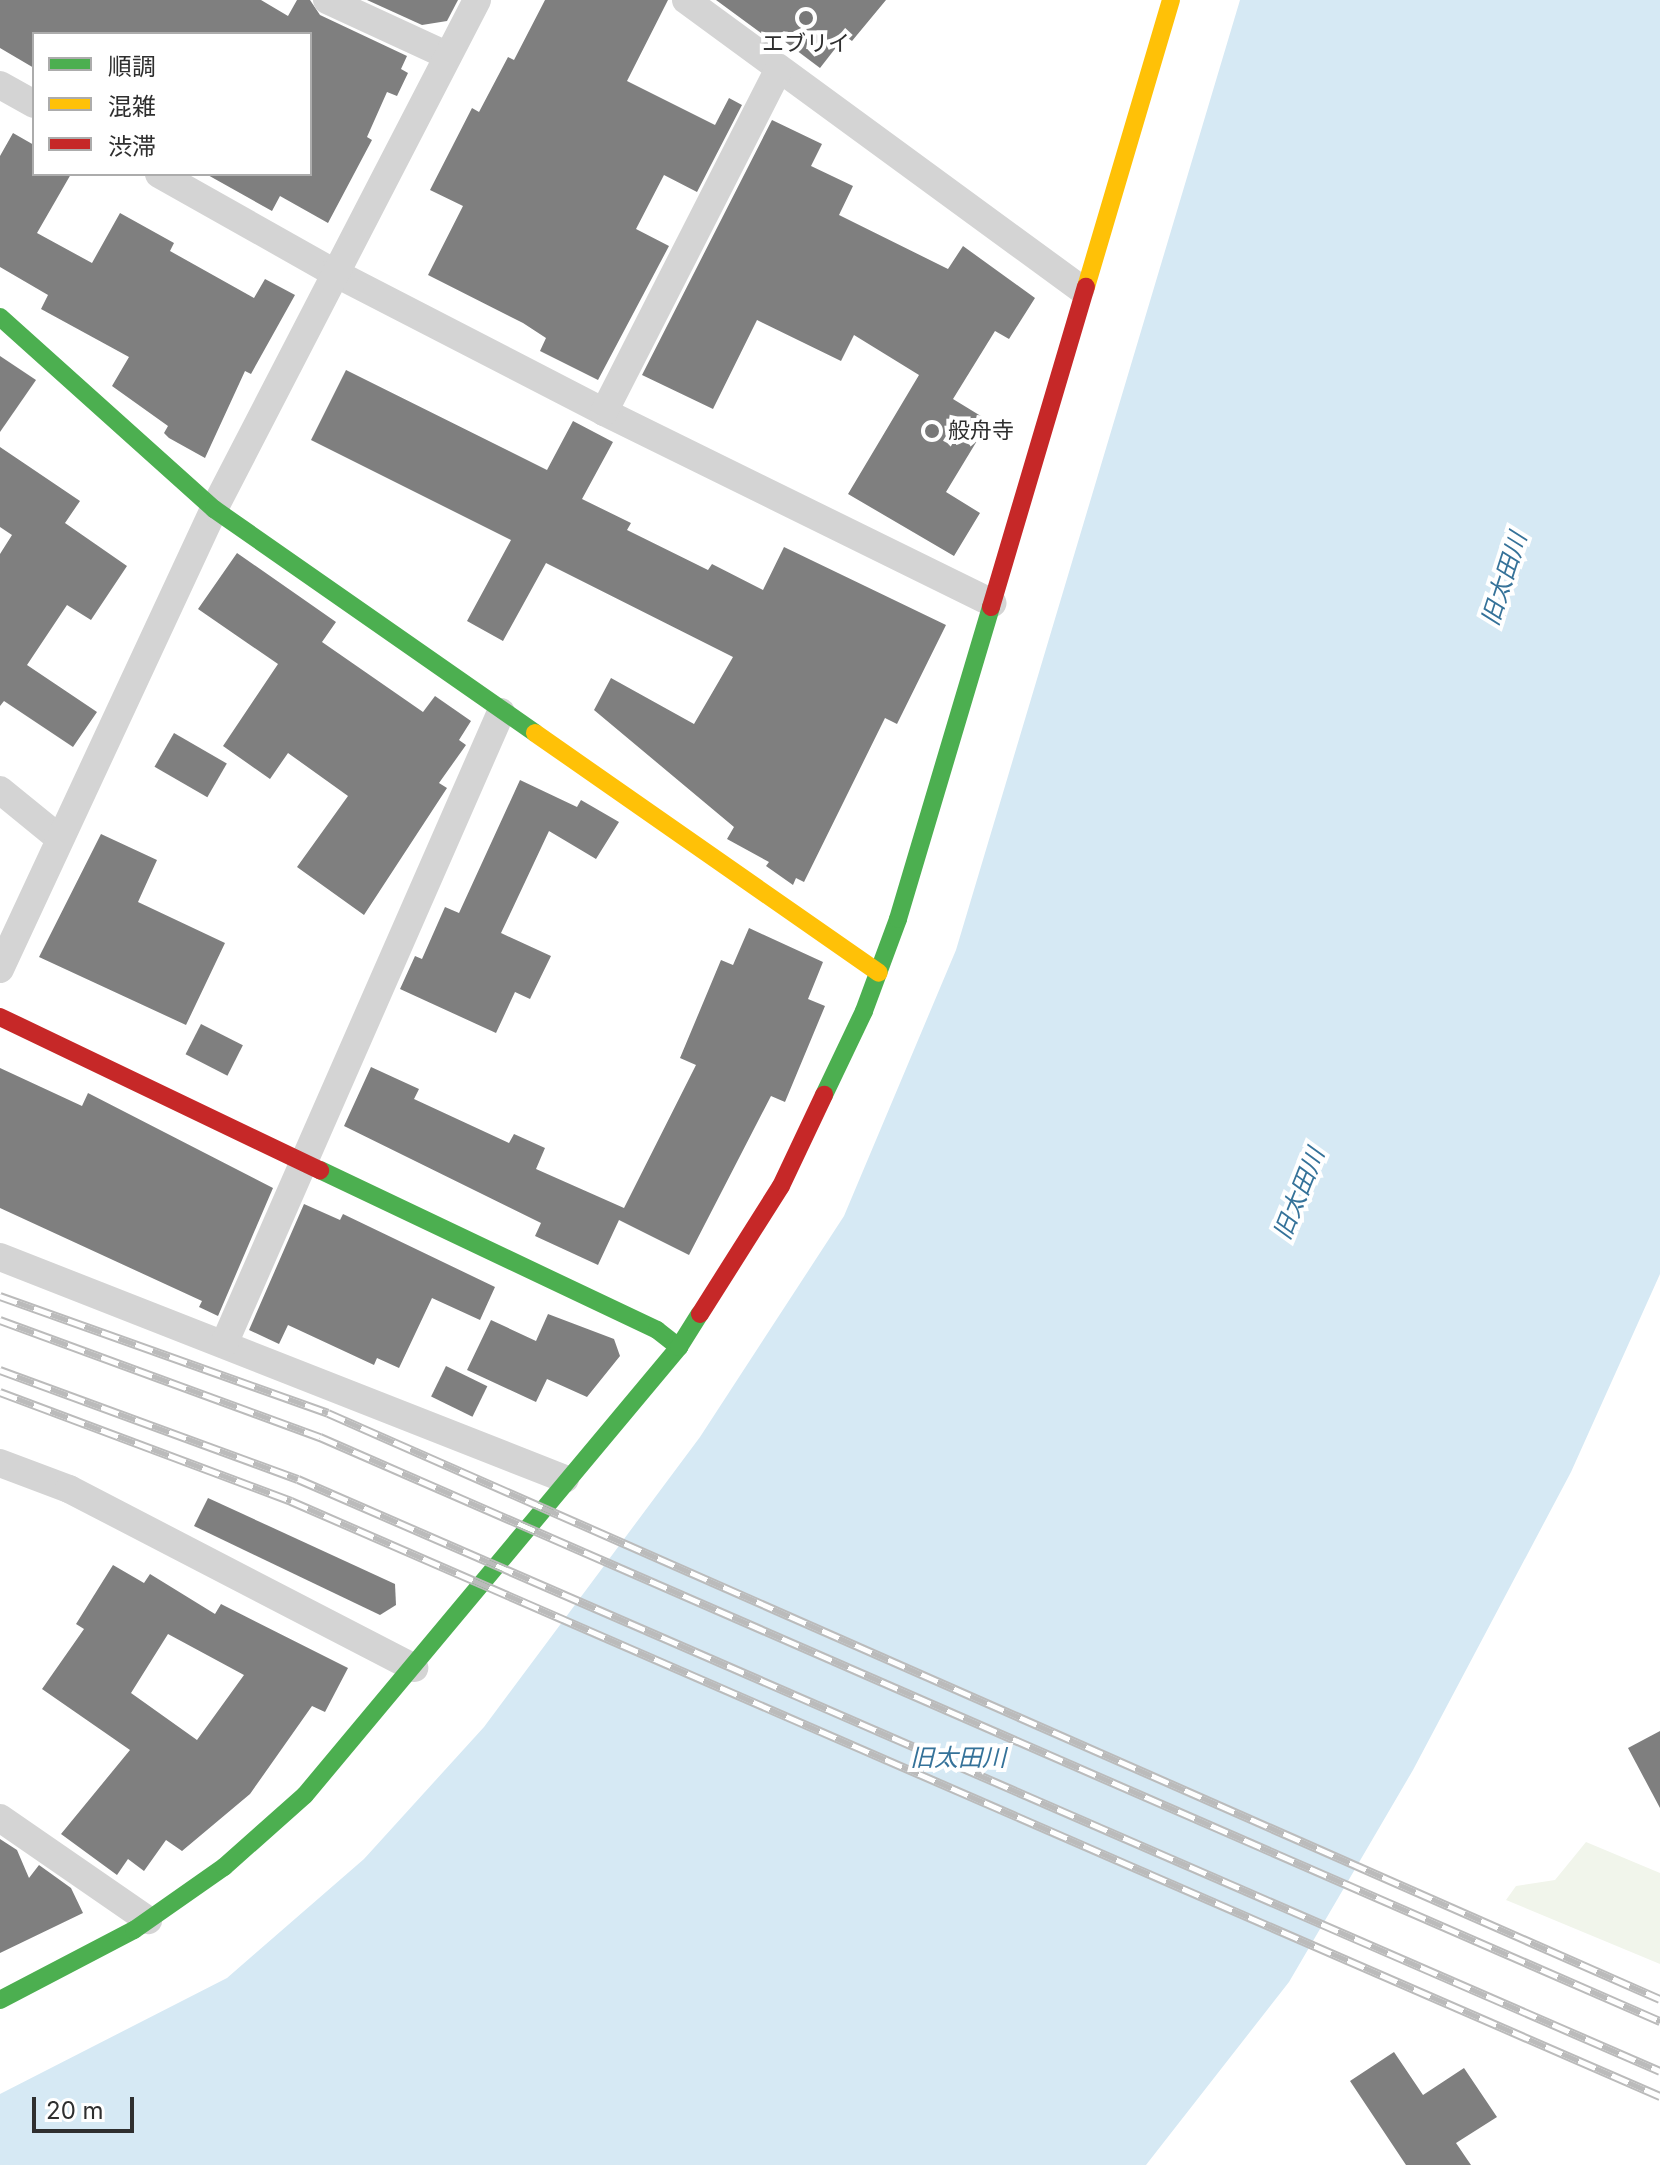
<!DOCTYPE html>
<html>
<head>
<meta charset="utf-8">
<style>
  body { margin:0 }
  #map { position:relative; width:1660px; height:2165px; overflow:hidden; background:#fff; font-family:Inter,"Noto Sans JP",sans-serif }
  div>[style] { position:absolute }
  .green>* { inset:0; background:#f1f5eb }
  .water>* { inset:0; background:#d6e9f4 }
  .building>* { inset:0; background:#7f7f7f; transform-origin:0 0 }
  .street>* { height:28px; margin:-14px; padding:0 14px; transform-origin:14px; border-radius:14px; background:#d4d4d4 }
  .fast>* { height:18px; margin:-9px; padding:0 9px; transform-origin:9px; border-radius:9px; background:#4caf50 }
  .slow>* { height:18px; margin:-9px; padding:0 9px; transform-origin:9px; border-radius:9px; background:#ffc107 }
  .jam>* { height:18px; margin:-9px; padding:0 9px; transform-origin:9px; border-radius:9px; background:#c62828 }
  .rail>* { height:9px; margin-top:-4.5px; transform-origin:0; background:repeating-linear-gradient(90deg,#fff 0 18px,#bbb 0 36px); box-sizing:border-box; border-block:2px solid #bbb }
  .dots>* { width:22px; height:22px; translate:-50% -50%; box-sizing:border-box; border:4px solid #fff; border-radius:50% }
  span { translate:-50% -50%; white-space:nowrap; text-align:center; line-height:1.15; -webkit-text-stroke:8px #fff; paint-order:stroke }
  .poi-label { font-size:22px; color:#2f2f2f }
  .left { translate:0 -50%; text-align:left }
  .water-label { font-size:24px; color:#357299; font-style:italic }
  .legend { position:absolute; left:32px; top:32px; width:280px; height:144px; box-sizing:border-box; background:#fff; border:2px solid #acacac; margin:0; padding:10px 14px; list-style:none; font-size:24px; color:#2f2f2f }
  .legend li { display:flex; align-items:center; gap:16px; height:40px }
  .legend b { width:40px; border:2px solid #acacac }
  .scale { position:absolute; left:32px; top:2097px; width:102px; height:36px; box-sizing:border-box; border:4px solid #2f2f2f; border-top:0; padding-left:10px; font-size:24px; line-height:28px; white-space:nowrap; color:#2f2f2f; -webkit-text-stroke:6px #fff; paint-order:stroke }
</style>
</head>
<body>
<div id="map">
  <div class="green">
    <div style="clip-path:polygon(1586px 1842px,1660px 1873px,1660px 1964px,1506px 1900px,1516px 1886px,1555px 1880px)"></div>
  </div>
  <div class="water">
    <div style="clip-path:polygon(1240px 0,1660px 0,1660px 1274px,1571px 1472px,1413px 1770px,1289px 1982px,1146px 2165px,0 2165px,0 2094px,227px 1978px,364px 1859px,484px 1727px,700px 1437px,844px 1216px,956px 950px)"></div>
  </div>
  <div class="building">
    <div style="clip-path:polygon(0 0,261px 0,288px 16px,297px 0,310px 0,320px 15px,407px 56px,401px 69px,408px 73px,397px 96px,387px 92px,367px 137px,372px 140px,328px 223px,280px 196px,272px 211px,206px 174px,310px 174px,310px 34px,34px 34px,34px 68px,0 48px)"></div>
    <div style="clip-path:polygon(367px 0,458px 0,447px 21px,422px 25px)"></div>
    <div style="clip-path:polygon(545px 0,668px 0,627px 81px,715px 125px,729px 98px,742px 105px,697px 192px,664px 175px,636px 229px,669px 246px,598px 380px,540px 351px,546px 338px,523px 323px,428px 275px,463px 206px,430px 190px,472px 108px,479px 112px,508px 57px,514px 60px)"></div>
    <div style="clip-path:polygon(716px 0,886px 0,852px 41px,845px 36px,820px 68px,776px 35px,772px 41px)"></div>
    <div style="clip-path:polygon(772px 120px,822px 144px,811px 166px,853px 186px,839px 215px,948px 269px,963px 246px,1035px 298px,1009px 339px,995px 331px,953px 399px,989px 421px,946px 492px,980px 513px,954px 556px,848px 494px,919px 375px,854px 335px,841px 361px,757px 320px,713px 409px,642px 375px)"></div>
    <div style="clip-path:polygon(13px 133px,34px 145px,34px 174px,71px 174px,37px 233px,92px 263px,120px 213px,174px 243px,170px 251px,254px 298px,265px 279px,295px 295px,251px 374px,245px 371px,205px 458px,169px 438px,164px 433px,168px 426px,112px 386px,129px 357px,41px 309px,48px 295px,0 267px,0 156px)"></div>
    <div style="clip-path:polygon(0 356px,36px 380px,0 432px)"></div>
    <div style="clip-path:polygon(346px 370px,547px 470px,573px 421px,613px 442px,582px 499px,631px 523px,627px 530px,708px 570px,712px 564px,763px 590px,784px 547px,946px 625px,897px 724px,885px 718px,804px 882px,796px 878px,793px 885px,766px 866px,769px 862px,727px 839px,734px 827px,594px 710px,611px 678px,694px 724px,733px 657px,546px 563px,503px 641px,467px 621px,511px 540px,311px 440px)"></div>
    <div style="clip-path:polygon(0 447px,80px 501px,65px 523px,127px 566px,91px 620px,67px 605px,27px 665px,97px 712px,73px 747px,4px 701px,0 706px,0 554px,12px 535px,0 527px)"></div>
    <div style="clip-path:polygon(237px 553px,336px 622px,322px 642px,423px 712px,435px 696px,471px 721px,459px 740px,466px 745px,439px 783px,447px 788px,364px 915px,297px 867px,348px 796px,288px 753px,270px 779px,223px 746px,278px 664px,198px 609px)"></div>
    <div style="left:174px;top:733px;width:61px;height:39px;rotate:30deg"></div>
    <div style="clip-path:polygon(520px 780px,577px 807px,581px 800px,619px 822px,596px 859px,549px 831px,501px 933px,551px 956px,530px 999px,515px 992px,496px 1033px,400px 989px,415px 956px,422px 959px,445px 907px,459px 913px)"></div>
    <div style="clip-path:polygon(101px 834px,157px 860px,138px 902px,225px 943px,186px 1025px,39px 957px)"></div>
    <div style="clip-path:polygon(749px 928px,823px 962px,808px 999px,825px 1006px,785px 1102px,771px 1096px,689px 1255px,619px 1220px,598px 1265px,535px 1236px,541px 1223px,344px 1126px,371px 1067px,419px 1089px,414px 1099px,509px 1143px,514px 1134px,545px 1148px,536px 1169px,624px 1208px,696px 1065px,680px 1058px,721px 960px,733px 965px)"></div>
    <div style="left:201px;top:1024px;width:47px;height:34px;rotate:27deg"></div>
    <div style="clip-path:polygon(0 1068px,82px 1106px,88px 1093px,273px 1188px,218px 1316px,199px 1307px,202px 1301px,0 1208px)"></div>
    <div style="clip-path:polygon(304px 1204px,340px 1220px,343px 1214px,495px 1287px,480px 1320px,432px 1298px,399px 1368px,377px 1358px,374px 1365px,288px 1325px,279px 1344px,249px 1330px)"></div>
    <div style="clip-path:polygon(548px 1314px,614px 1339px,620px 1356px,587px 1397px,547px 1379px,536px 1402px,467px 1370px,491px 1320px,536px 1341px)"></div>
    <div style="left:446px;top:1366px;width:46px;height:34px;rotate:26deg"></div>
    <div style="clip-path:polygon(208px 1498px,395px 1584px,396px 1605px,380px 1615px,194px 1526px)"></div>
    <div style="clip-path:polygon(evenodd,113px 1565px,144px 1583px,150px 1574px,215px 1614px,221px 1604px,348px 1668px,325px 1712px,312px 1706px,250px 1794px,182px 1851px,166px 1840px,144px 1871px,128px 1859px,117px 1875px,61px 1834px,130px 1750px,42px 1689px,84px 1629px,76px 1624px,113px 1565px,168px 1634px,244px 1675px,197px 1740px,131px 1693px,168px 1634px)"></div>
    <div style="clip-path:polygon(1660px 1731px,1660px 1808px,1628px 1748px)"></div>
    <div style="clip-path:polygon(0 1839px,17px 1850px,29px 1878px,39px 1865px,71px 1888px,83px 1913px,0 1953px)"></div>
    <div style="clip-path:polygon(1394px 2052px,1423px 2095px,1464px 2068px,1497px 2117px,1456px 2143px,1471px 2165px,1406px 2165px,1350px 2081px)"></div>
  </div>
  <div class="street">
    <div style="left:327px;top:0;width:133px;rotate:24.8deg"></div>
    <div style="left:686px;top:0;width:489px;rotate:36.2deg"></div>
    <div style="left:0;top:85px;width:39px;rotate:29deg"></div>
    <div style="left:159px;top:174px;width:200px;rotate:29.4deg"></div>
    <div style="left:333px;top:272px;width:305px;rotate:27.3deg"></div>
    <div style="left:604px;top:412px;width:433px;rotate:26.2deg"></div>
    <div style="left:604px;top:412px;width:385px;rotate:-63deg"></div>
    <div style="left:0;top:790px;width:77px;rotate:39.2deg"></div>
    <div style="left:0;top:969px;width:507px;rotate:-65.05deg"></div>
    <div style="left:214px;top:509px;width:573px;rotate:-62.67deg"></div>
    <div style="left:0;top:1257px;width:607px;rotate:21.45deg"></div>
    <div style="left:224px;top:1344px;width:690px;rotate:-66.33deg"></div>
    <div style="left:0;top:1463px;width:74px;rotate:20.6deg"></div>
    <div style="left:69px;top:1489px;width:389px;rotate:27.4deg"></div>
    <div style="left:0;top:1818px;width:180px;rotate:34.6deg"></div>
  </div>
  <div class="fast">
    <div style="left:0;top:317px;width:288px;rotate:41.9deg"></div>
    <div style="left:214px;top:509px;width:391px;rotate:34.9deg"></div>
    <div style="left:824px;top:1095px;width:93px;rotate:-64.5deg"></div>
    <div style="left:864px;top:1011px;width:98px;rotate:-69.7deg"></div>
    <div style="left:898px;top:919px;width:326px;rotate:-73.4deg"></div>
    <div style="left:320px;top:1170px;width:373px;rotate:25.4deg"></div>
    <div style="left:657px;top:1330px;width:28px;rotate:38deg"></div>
    <div style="left:0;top:2000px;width:151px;rotate:-27.6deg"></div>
    <div style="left:134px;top:1930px;width:110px;rotate:-35deg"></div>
    <div style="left:224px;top:1867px;width:108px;rotate:-41.6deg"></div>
    <div style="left:305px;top:1795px;width:584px;rotate:-50.14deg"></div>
    <div style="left:679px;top:1347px;width:39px;rotate:-58deg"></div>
  </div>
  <div class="slow">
    <div style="left:1086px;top:287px;width:299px;rotate:-73.5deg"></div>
    <div style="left:535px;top:733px;width:419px;rotate:34.9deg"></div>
  </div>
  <div class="jam">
    <div style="left:991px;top:607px;width:334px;rotate:-73.5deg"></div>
    <div style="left:0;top:1017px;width:355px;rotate:25.6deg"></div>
    <div style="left:700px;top:1314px;width:151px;rotate:-57.7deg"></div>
    <div style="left:781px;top:1186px;width:101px;rotate:-64.7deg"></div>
  </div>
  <div class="rail">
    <div style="left:0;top:1296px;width:348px;rotate:19.6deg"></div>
    <div style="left:328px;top:1413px;width:1455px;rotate:23.75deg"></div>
    <div style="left:0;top:1320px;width:341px;rotate:20.1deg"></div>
    <div style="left:320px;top:1437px;width:1462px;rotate:23.55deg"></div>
    <div style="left:0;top:1370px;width:317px;rotate:20.1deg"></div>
    <div style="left:298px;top:1479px;width:1485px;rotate:23.49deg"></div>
    <div style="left:0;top:1392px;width:311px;rotate:20.5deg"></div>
    <div style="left:291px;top:1501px;width:1493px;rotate:23.49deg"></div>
  </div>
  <div class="dots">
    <div style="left:806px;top:18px;background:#787878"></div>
    <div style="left:932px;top:431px;background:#787878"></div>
  </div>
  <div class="poi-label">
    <span style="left:806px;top:44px">エブリイ</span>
    <span class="left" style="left:948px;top:431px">般舟寺</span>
  </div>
  <div class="water-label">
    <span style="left:1504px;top:579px;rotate:-72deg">旧太田川</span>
    <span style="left:1299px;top:1194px;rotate:-68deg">旧太田川</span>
    <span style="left:958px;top:1758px">旧太田川</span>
  </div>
  <ul class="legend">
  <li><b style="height:10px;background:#4caf50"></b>順調</li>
  <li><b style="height:10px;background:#ffc107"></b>混雑</li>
  <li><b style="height:10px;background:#c62828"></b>渋滞</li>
  </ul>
  <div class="scale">20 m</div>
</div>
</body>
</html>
